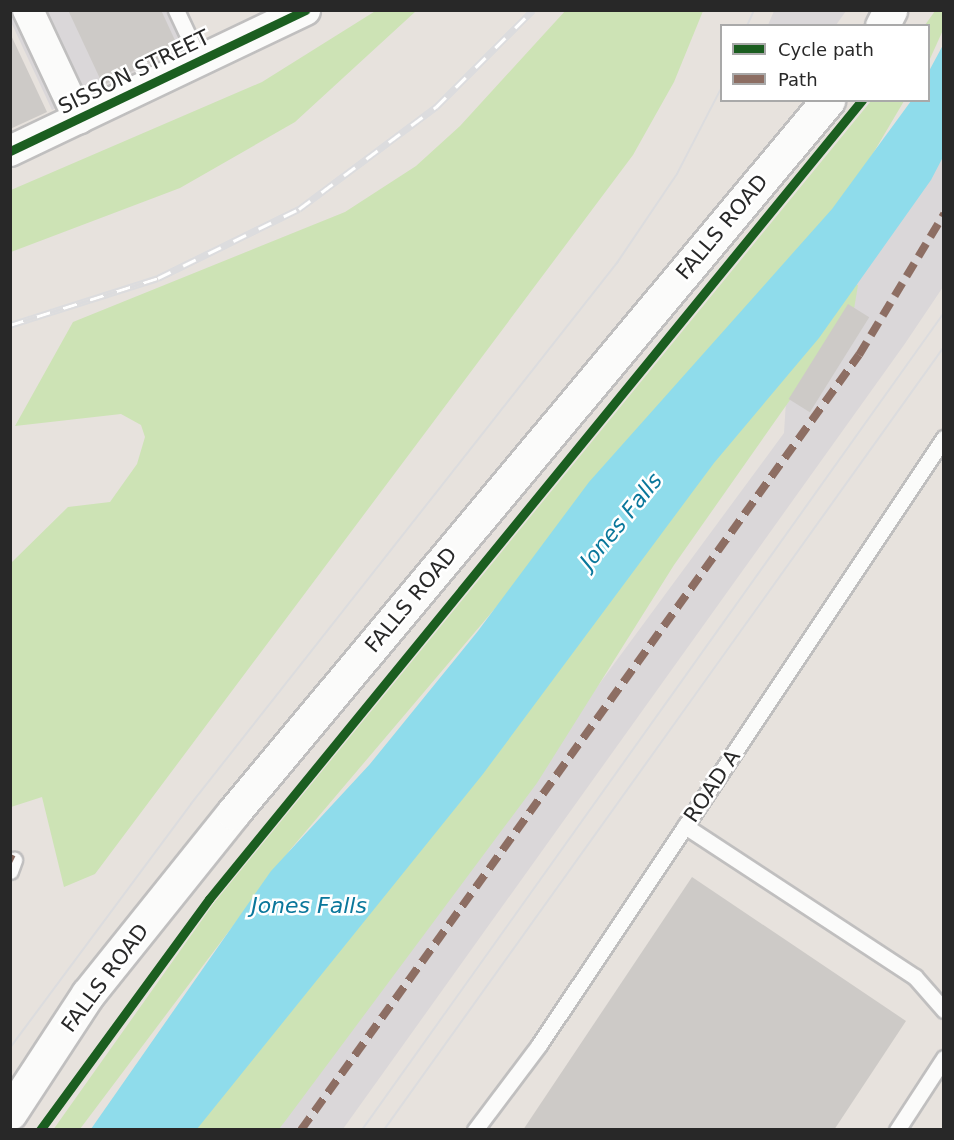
<!DOCTYPE html>
<html>
<head>
<meta charset="utf-8">
<style>
  body { margin:0 }
  #map { position:relative; width:954px; height:1140px; overflow:hidden; background:#e7e2dd; font-family:"DejaVu Sans",sans-serif }
  div>[style] { position:absolute }
  .industrial>* { inset:0; background:#dad7d9 }
  .green>* { inset:0; background:#cde3b5 }
  .water>* { inset:0; background:#8fdceb }
  .building>* { inset:0; background:#cdcac7; transform-origin:0 0 }
  .roads { filter:drop-shadow(2px 0 #c0bfbf) drop-shadow(-2px 0 #c0bfbf) drop-shadow(0 2px #c0bfbf) drop-shadow(0 -2px #c0bfbf) }
  .service>* { height:15px; margin:-7.5px; padding:0 7.5px; transform-origin:7.5px; border-radius:7.5px; background:#fbfbfa }
  .minor>* { height:30px; margin:-15px; padding:0 15px; transform-origin:15px; border-radius:15px; background:#fbfbfa }
  .secondary>* { height:33px; margin:-16.5px; padding:0 16.5px; transform-origin:16.5px; border-radius:16.5px; background:#fbfbfa }
  .tram>* { height:1.5px; margin:-0.75px; padding:0 0.75px; transform-origin:0.75px; border-radius:0.75px; background:#dcdcde }
  .rail>* { height:7px; margin-top:-3.5px; transform-origin:0; background:repeating-linear-gradient(90deg,#fff 0 14px,#dcdcde 0 28px); box-sizing:border-box; border-block:2px solid #dcdcde }
  .quiet>* { height:8px; margin-top:-4px; transform-origin:0; background:repeating-linear-gradient(90deg,#8d6e63 0 15px,transparent 0 23px) }
  .cycleway>* { height:9px; margin:-4.5px; padding:0 4.5px; transform-origin:4.5px; border-radius:4.5px; background:#1b5e20 }
  span { translate:-50% -50%; white-space:nowrap; text-align:center; line-height:1.15; -webkit-text-stroke:5px #fff; paint-order:stroke }
  .street-label { font-size:21px; color:#282828 }
  .water-label { font-size:22px; color:#0a779b; font-style:italic }
  .frame { position:absolute; inset:0; border:12px solid #282828; pointer-events:none }
  .legend { position:absolute; left:720px; top:24px; width:210px; height:78px; box-sizing:border-box; background:#fff; border:2px solid #a9a9a9; margin:0; padding:8px 10px; list-style:none; font-size:18px; color:#282828 }
  .legend li { display:flex; align-items:center; gap:12px; height:30px }
  .legend b { width:30px; border:2px solid #a9a9a9 }
</style>
</head>
<body>
<div id="map">
  <div class="industrial">
    <div style="clip-path:polygon(10px 11px,176px 11px,192px 45px,52px 110px,11px 22px)"></div>
    <div style="clip-path:polygon(774px 11px,774px 10px,846px 11px,836px 25px,768px 25px)"></div>
    <div style="clip-path:polygon(943px 157px,943px 287px,904px 345px,343px 1129px,271px 1130px,784px 433px,786px 401px,819px 338px)"></div>
  </div>
  <div class="green">
    <div style="clip-path:polygon(377px 10px,416px 11px,295px 122px,180px 188px,11px 252px,11px 190px,262px 82px)"></div>
    <div style="clip-path:polygon(566px 10px,703px 11px,674px 82px,633px 155px,95px 874px,64px 887px,42px 797px,11px 807px,11px 563px,68px 507px,110px 502px,137px 464px,145px 437px,141px 425px,121px 414px,15px 426px,73px 322px,345px 212px,416px 166px,460px 126px)"></div>
    <div style="clip-path:polygon(935px 11px,943px 11px,943px 30px,929px 61px,925px 25px)"></div>
    <div style="clip-path:polygon(871px 101px,904px 101px,855px 184px,290px 850px,80px 1129px,53px 1130px,214px 903px)"></div>
    <div style="clip-path:polygon(841px 280px,858px 285px,854px 309px,674px 565px,537px 783px,286px 1120px,279px 1129px,180px 1130px)"></div>
  </div>
  <div class="water">
    <div style="clip-path:polygon(943px 45px,943px 157px,931px 180px,819px 338px,714px 463px,483px 774px,197px 1129px,91px 1129px,271px 871px,370px 764px,478px 631px,589px 482px,832px 209px,911px 101px,928px 100px,929px 71px)"></div>
  </div>
  <div class="building">
    <div style="clip-path:polygon(68px 10px,161px 10px,179px 49px,103px 85px)"></div>
    <div style="clip-path:polygon(10px 33px,47px 112px,10px 129px)"></div>
    <div style="left:848px;top:304px;width:25px;height:112px;rotate:32deg"></div>
    <div style="clip-path:polygon(692px 877px,906px 1021px,834px 1130px,523px 1130px)"></div>
  </div>
  <div class="roads">
    <div class="service">
      <div style="left:176px;top:10px;width:56px;rotate:64.8deg"></div>
      <div style="left:685px;top:826px;width:275px;rotate:33.3deg"></div>
      <div style="left:915px;top:977px;width:44px;rotate:48.7deg"></div>
      <div style="left:10px;top:871px;width:12px;rotate:-70deg"></div>
      <div style="left:475px;top:1130px;width:106px;rotate:-53deg"></div>
      <div style="left:539px;top:1045px;width:730px;rotate:-56.29deg"></div>
      <div style="left:897px;top:1130px;width:86px;rotate:-56.9deg"></div>
    </div>
    <div class="minor">
      <div style="left:28px;top:10px;width:120px;rotate:64.9deg"></div>
      <div style="left:10px;top:151px;width:327px;rotate:-25.5deg"></div>
    </div>
    <div class="secondary">
      <div style="left:882px;top:26px;width:18px;rotate:-63deg"></div>
      <div style="left:10px;top:1113px;width:142px;rotate:-56.8deg"></div>
      <div style="left:88px;top:994px;width:232px;rotate:-51.3deg"></div>
      <div style="left:233px;top:813px;width:929px;rotate:-50.15deg"></div>
    </div>
  </div>
  <div class="tram">
    <div style="left:747px;top:26px;width:17px;rotate:-66deg"></div>
    <div style="left:10px;top:1048px;width:304px;rotate:-53.4deg"></div>
    <div style="left:191px;top:804px;width:689px;rotate:-51.78deg"></div>
    <div style="left:617px;top:263px;width:107px;rotate:-56deg"></div>
    <div style="left:677px;top:174px;width:98px;rotate:-62.7deg"></div>
    <div style="left:362px;top:1130px;width:1003px;rotate:-54.54deg"></div>
    <div style="left:384px;top:1130px;width:963px;rotate:-54.43deg"></div>
  </div>
  <div class="rail">
    <div style="left:10px;top:325px;width:155px;rotate:-17.6deg"></div>
    <div style="left:158px;top:278px;width:157px;rotate:-26.1deg"></div>
    <div style="left:299px;top:209px;width:171px;rotate:-36.7deg"></div>
    <div style="left:436px;top:107px;width:137px;rotate:-45deg"></div>
  </div>
  <div class="quiet">
    <div style="left:10px;top:858px;width:4px;rotate:27deg"></div>
    <div style="left:301px;top:1130px;width:955px;rotate:-54.25deg"></div>
    <div style="left:859px;top:355px;width:165px;rotate:-58.9deg"></div>
  </div>
  <div class="cycleway">
    <div style="left:10px;top:151px;width:327px;rotate:-25.5deg"></div>
    <div style="left:40px;top:1130px;width:286px;rotate:-53.8deg"></div>
    <div style="left:209px;top:899px;width:1032px;rotate:-50.74deg"></div>
  </div>
  <div class="street-label">
    <span style="left:134px;top:72px;rotate:-26deg">SISSON STREET</span>
    <span style="left:722px;top:227px;rotate:-50deg">FALLS ROAD</span>
    <span style="left:411px;top:600px;rotate:-50deg">FALLS ROAD</span>
    <span style="left:712px;top:786px;rotate:-56deg">ROAD A</span>
    <span style="left:105px;top:978px;rotate:-53deg">FALLS ROAD</span>
  </div>
  <div class="water-label">
    <span style="left:621px;top:521px;rotate:-51deg">Jones Falls</span>
    <span style="left:309px;top:906px">Jones Falls</span>
  </div>
  <div class="frame"></div>
  <ul class="legend">
  <li><b style="height:8px;background:#1b5e20"></b>Cycle path</li>
  <li><b style="height:8px;background:#8d6e63"></b>Path</li>
  </ul>
</div>
</body>
</html>
